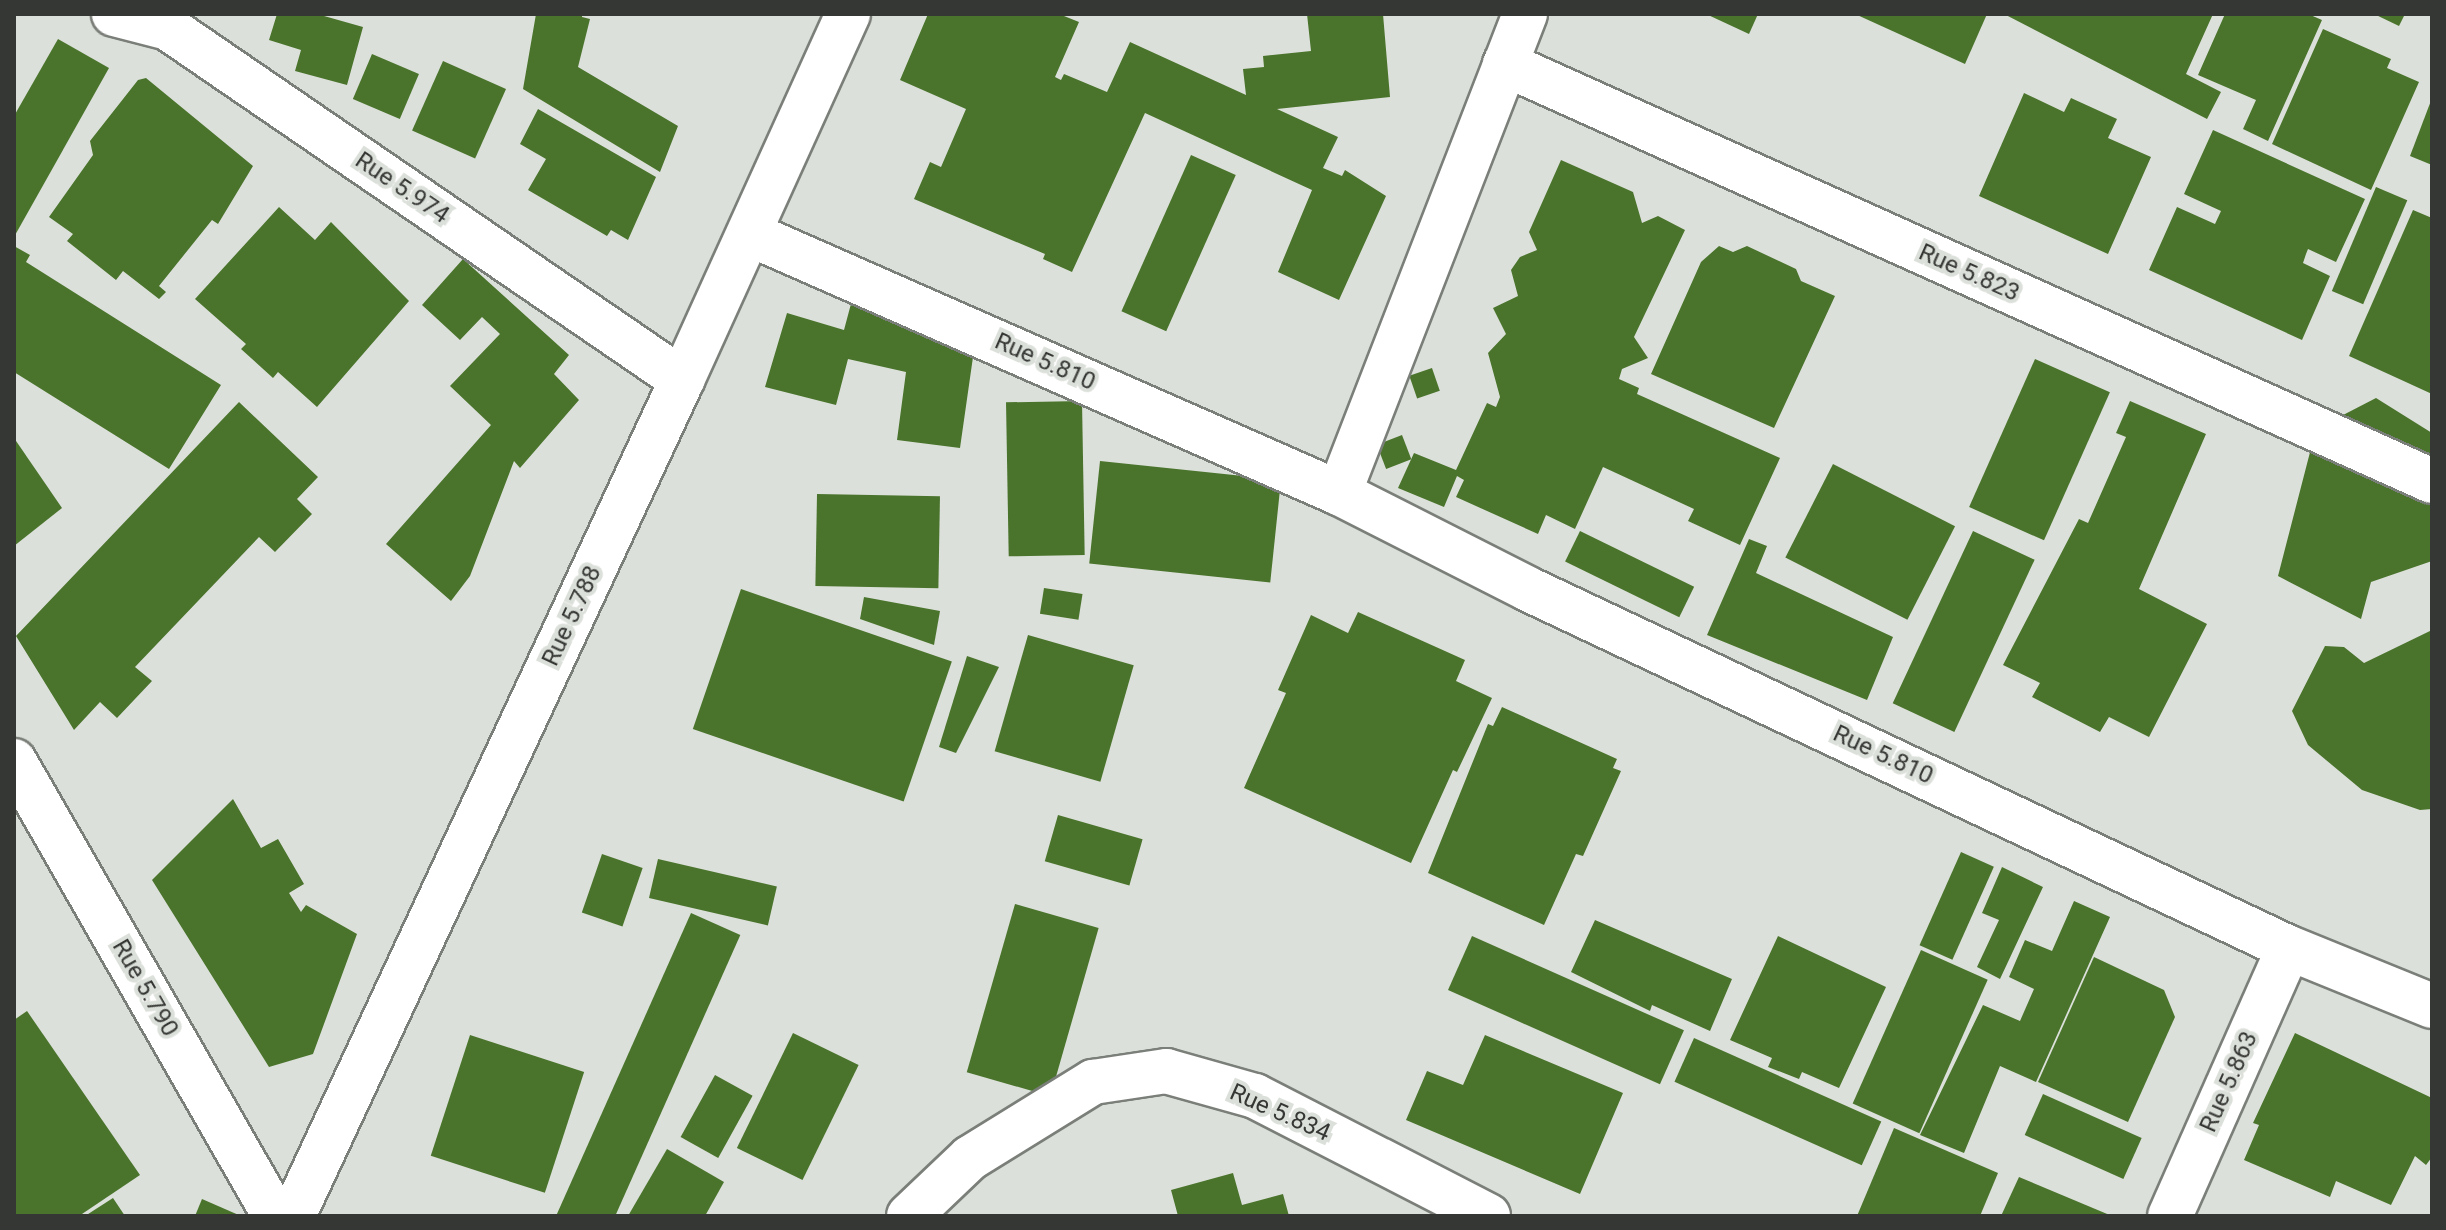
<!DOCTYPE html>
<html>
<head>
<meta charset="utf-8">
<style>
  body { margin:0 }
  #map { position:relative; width:2446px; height:1230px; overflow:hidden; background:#dce0da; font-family:Roboto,sans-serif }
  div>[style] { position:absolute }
  .building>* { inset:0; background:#4a742c; transform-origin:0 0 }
  .roads { filter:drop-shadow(2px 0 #7b7f79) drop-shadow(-2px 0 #7b7f79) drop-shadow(0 2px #7b7f79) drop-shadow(0 -2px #7b7f79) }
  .minor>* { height:44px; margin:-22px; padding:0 22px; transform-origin:22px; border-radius:22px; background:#fff }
  .tertiary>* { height:44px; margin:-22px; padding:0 22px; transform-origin:22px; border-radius:22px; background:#fff }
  span { translate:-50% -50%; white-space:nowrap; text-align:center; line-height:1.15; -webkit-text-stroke:8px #dce0da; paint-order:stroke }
  .street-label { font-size:24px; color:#353734 }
  .frame { position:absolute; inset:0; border:16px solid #353734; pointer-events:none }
</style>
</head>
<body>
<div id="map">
  <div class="building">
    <div style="clip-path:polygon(277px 14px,317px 14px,363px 27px,347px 85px,295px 71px,301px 50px,269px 40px)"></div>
    <div style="clip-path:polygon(536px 14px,582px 14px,582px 17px,590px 19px,578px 67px,678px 126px,660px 172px,523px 89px)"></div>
    <div style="clip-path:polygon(928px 14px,1059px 14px,1079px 22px,1055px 77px,1061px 80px,1064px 74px,1107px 92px,1130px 42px,1246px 95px,1243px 69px,1264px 67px,1263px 56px,1311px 51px,1307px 14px,1383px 14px,1390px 97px,1277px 109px,1338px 137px,1323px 168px,1342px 176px,1345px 170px,1386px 196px,1339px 300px,1278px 272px,1312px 190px,1145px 113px,1072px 272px,1043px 259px,1045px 254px,914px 199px,930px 162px,941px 167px,966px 109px,900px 80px)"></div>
    <div style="clip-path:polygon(1706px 14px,1758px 14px,1749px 34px)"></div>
    <div style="clip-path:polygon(1855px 14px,1987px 14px,1965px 64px)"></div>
    <div style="clip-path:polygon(2004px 14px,2213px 14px,2186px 74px,2221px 92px,2207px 119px)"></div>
    <div style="clip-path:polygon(2225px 14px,2308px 14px,2322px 20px,2268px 141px,2243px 129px,2256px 100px,2198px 75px)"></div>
    <div style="clip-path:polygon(2374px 14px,2405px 14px,2399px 26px)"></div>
    <div style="clip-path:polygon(2323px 29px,2391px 59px,2387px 68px,2419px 82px,2371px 190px,2272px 144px)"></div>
    <div style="clip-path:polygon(58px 39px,109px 68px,14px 237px,14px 116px)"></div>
    <div style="left:372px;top:54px;width:51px;height:49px;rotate:23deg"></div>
    <div style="left:443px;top:61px;width:69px;height:76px;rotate:24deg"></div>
    <div style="clip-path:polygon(146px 78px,253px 166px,218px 224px,212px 220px,159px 286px,166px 292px,159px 299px,123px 271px,116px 280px,67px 241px,73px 234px,49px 217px,93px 155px,90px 141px,138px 80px)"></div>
    <div style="clip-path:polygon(2024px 93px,2064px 112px,2071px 98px,2117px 119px,2108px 138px,2151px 157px,2108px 254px,1979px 196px)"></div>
    <div style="clip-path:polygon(2432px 98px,2432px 165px,2410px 156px)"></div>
    <div style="clip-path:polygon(538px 109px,656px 177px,628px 240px,611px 230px,607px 236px,528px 190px,546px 159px,520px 144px)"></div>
    <div style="clip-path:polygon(2213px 130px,2365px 199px,2336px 262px,2308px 249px,2306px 254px,2303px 263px,2330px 276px,2302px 340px,2149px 270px,2177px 207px,2215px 224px,2221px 211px,2184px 194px)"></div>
    <div style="left:1191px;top:155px;width:49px;height:171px;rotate:24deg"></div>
    <div style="clip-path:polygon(1561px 160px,1633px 192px,1642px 223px,1658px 216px,1685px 230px,1634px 337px,1648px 358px,1622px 369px,1619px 379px,1639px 388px,1637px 394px,1780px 458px,1740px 545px,1688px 521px,1694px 509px,1603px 467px,1575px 529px,1546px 515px,1538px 534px,1456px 497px,1464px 480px,1457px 476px,1444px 507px,1398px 488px,1414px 453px,1456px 470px,1487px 403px,1496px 407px,1500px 397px,1488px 353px,1506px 334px,1493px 308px,1518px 296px,1511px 270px,1520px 257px,1537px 250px,1529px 232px)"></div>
    <div style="left:2376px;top:187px;width:34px;height:113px;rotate:23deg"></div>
    <div style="clip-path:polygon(279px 207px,315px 240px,331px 222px,409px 301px,317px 407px,278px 372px,273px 378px,241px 349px,246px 344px,195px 299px)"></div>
    <div style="clip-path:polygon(2413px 210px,2432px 218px,2432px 394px,2349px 356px)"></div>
    <div style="clip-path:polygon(14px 246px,30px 255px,26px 262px,221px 385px,169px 469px,14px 372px)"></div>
    <div style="clip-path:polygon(1719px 246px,1733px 252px,1747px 246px,1796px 269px,1801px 281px,1835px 296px,1774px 428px,1651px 374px,1701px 262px)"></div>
    <div style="clip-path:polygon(463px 259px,569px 355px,554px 374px,579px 400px,520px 468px,514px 461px,470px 576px,451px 601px,386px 544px,491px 425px,450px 386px,500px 334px,482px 317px,460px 340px,422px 305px)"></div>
    <div style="clip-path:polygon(852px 300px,976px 336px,960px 448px,897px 440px,906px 372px,848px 359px,836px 405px,765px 387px,787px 313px,844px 330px)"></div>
    <div style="left:2035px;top:359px;width:82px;height:162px;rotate:24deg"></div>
    <div style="left:1432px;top:368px;width:24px;height:24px;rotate:71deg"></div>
    <div style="clip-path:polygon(2376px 398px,2432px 433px,2432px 561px,2371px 582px,2361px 619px,2278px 576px,2316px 429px)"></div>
    <div style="left:1082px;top:401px;width:154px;height:76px;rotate:89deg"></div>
    <div style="clip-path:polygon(2130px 401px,2206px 434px,2139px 589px,2207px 624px,2149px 737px,2109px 717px,2100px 732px,2032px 697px,2040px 683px,2003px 665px,2079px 519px,2088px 523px,2126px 437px,2116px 433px)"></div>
    <div style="clip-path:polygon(239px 402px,318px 477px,297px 499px,312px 514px,275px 552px,259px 537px,135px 667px,152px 681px,117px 718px,100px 702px,74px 730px,16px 636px)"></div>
    <div style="left:1402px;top:435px;width:26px;height:27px;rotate:69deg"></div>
    <div style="clip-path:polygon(14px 438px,62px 508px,14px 546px)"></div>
    <div style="left:1100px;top:461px;width:182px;height:103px;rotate:6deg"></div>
    <div style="left:1833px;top:464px;width:137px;height:105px;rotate:27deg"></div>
    <div style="left:817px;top:494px;width:123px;height:92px;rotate:1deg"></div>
    <div style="left:1580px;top:531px;width:127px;height:34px;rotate:26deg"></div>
    <div style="left:1973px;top:531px;width:68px;height:190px;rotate:25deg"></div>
    <div style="clip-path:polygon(1749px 539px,1767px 546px,1756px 573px,1893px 637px,1867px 700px,1707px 635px)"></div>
    <div style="left:1044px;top:588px;width:39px;height:26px;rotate:9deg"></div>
    <div style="left:741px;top:589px;width:223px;height:148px;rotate:19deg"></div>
    <div style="clip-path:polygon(864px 597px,940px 611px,934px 645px,860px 619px)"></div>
    <div style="clip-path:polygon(1358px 612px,1465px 660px,1456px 681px,1492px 698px,1457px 772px,1453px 770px,1411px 863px,1244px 788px,1286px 693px,1278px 690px,1311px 615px,1348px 633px)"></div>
    <div style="clip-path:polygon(2432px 630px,2432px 809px,2420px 810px,2362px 790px,2308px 745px,2292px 711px,2325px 646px,2344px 647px,2364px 663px)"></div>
    <div style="left:1028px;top:635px;width:110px;height:121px;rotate:16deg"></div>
    <div style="clip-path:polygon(967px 656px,999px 667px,956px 753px,939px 747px)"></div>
    <div style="clip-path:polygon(1502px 707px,1617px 759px,1613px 768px,1621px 771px,1583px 856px,1576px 854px,1544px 925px,1428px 873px,1488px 724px,1493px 726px)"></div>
    <div style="clip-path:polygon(233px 799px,261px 848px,278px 839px,304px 884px,289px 893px,301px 912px,306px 905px,357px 934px,313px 1054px,269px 1067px,152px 880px)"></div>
    <div style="left:1058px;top:815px;width:88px;height:48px;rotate:16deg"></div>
    <div style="left:1961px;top:852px;width:36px;height:102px;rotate:24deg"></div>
    <div style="left:602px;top:854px;width:43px;height:62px;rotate:19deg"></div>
    <div style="left:658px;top:859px;width:122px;height:40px;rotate:13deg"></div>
    <div style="clip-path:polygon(2002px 867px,2043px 887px,2000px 979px,1977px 967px,1999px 920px,1982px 913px)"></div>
    <div style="clip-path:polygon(2074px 901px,2110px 917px,2036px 1082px,2000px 1066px,1964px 1153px,1920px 1135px,1983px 1005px,2020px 1021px,2034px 989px,2009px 977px,2025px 940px,2052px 951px)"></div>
    <div style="left:1015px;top:904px;width:87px;height:175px;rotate:16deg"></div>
    <div style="left:691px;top:913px;width:54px;height:334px;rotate:24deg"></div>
    <div style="clip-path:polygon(1595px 920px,1732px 979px,1710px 1031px,1652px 1005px,1650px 1011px,1571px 972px)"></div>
    <div style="left:1472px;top:936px;width:232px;height:59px;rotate:24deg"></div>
    <div style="clip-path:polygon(1778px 936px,1886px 987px,1839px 1088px,1802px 1072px,1799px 1079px,1768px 1067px,1772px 1058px,1730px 1040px)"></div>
    <div style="left:1921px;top:950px;width:73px;height:168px;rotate:24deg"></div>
    <div style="clip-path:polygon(2094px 957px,2164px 990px,2175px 1017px,2128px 1122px,2038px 1082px)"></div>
    <div style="clip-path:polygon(27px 1011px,140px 1175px,79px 1216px,14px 1216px,14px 1020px)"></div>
    <div style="left:793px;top:1033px;width:73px;height:128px;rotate:26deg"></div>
    <div style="clip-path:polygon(2295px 1033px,2432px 1098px,2432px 1157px,2426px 1165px,2415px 1156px,2391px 1205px,2336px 1181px,2330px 1197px,2244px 1160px,2259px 1125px,2253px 1123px)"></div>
    <div style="left:470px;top:1035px;width:120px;height:127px;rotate:18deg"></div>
    <div style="clip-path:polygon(1485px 1035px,1623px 1093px,1580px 1194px,1406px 1120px,1427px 1071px,1463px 1085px)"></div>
    <div style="left:1694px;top:1038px;width:205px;height:48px;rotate:24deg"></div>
    <div style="left:715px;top:1075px;width:43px;height:71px;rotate:29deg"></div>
    <div style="left:2043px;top:1094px;width:108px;height:45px;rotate:24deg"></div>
    <div style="clip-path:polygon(1894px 1128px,1998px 1173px,1980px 1216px,1857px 1216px)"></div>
    <div style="clip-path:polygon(667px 1149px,724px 1182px,705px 1216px,628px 1216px)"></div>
    <div style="clip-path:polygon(1233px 1173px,1242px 1205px,1283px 1194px,1289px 1216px,1178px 1216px,1171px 1190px)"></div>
    <div style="clip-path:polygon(2019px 1177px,2112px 1216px,2001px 1216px)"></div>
    <div style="clip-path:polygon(113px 1198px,125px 1216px,85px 1216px)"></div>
    <div style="clip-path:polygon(202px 1199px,241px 1216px,195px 1216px)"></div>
  </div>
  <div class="roads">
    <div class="minor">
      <div style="left:114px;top:14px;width:56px;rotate:14.5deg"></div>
      <div style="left:168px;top:28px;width:623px;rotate:34.4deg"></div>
      <div style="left:1525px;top:14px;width:514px;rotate:111.22deg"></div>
      <div style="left:1339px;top:493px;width:212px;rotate:26.9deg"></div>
      <div style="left:1528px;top:589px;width:841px;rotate:25.26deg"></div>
      <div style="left:2289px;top:948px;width:154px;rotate:22.1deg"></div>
      <div style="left:1505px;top:64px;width:1016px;rotate:24.22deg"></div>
      <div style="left:750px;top:234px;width:643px;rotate:23.74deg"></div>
      <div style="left:14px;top:761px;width:525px;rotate:60.16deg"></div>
      <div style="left:909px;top:1216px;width:84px;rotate:-43.6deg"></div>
      <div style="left:970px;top:1158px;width:145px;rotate:-31.7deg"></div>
      <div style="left:1093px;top:1082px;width:74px;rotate:-8.6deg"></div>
      <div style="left:1166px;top:1071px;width:92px;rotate:15.7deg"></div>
      <div style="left:1255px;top:1096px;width:262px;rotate:27.2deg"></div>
      <div style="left:2170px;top:1216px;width:293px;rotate:-66.1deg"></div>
    </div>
    <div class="tertiary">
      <div style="left:293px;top:1216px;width:922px;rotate:-65.05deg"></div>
      <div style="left:682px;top:380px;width:402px;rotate:-65.6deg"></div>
    </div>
  </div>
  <div class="street-label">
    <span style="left:402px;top:188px;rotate:34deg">Rue 5.974</span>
    <span style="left:1969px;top:273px;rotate:24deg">Rue 5.823</span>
    <span style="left:1045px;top:362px;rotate:24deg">Rue 5.810</span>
    <span style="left:572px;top:616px;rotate:-65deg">Rue 5.788</span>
    <span style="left:1883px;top:755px;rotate:25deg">Rue 5.810</span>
    <span style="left:145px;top:988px;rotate:60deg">Rue 5.790</span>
    <span style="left:2229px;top:1082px;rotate:-66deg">Rue 5.863</span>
    <span style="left:1280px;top:1113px;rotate:24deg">Rue 5.834</span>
  </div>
  <div class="frame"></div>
</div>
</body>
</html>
